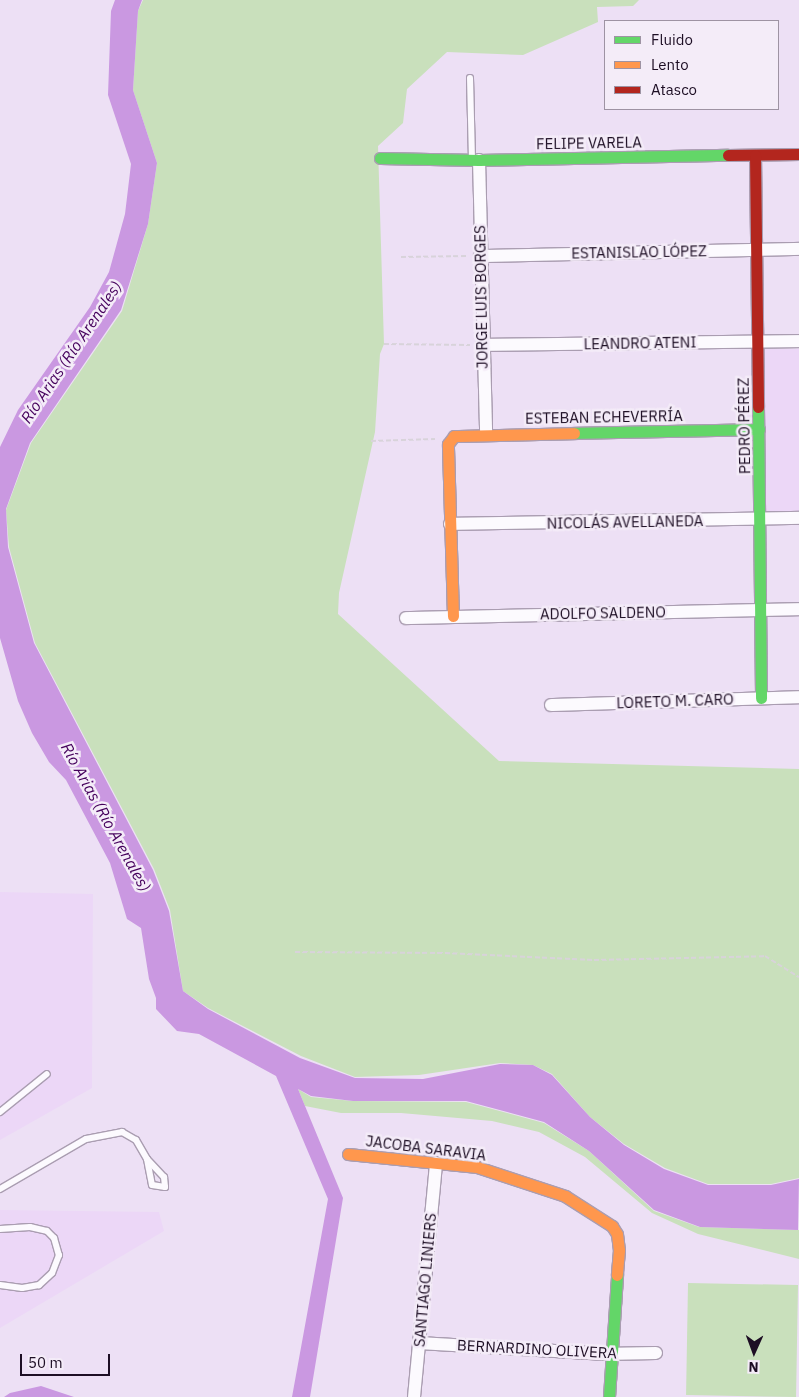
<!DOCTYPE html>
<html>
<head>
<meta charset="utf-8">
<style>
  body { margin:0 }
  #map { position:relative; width:799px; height:1397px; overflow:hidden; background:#ede0f5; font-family:"IBM Plex Sans",sans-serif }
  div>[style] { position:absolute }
  .built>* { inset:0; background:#ecd7f7; transform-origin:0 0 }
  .green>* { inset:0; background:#c9e0bc; transform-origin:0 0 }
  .water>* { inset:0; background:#ca98e1 }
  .path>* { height:2px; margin-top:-1px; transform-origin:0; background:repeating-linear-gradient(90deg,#d8d3da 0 5px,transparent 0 7.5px) }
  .roads { filter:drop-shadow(1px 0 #aa9db1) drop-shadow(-1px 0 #aa9db1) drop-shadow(0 1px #aa9db1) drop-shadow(0 -1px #aa9db1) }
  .lane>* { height:6px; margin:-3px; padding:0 3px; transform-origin:3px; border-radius:3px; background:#fcfafe }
  .street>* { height:12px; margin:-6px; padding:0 6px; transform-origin:6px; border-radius:6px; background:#fcfafe }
  .fast>* { height:11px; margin:-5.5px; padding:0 5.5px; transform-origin:5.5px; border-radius:5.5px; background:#63d668 }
  .slow>* { height:11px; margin:-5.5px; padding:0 5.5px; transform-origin:5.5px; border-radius:5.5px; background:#ff974d }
  .jam>* { height:11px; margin:-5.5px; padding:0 5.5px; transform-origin:5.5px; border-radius:5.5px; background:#b3261e }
  span { translate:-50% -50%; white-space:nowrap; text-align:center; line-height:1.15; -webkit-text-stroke:5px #f4ecf8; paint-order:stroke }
  .street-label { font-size:15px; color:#1d0e24 }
  .water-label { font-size:16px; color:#45005c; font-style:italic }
  .legend { position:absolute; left:604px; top:20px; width:175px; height:90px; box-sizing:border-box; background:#f4ecf8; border:1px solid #9e93a3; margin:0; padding:6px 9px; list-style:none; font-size:15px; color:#1d0e24 }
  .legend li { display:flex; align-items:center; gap:10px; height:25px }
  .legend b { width:25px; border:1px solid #9e93a3 }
  .north { position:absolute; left:729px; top:1327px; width:50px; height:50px; -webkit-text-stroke:4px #f4ecf8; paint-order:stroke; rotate:182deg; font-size:14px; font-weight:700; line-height:20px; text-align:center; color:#1d0e24 }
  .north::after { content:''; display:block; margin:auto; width:18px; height:22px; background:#1d0e24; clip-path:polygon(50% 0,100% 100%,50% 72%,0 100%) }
  .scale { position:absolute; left:20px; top:1354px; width:90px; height:22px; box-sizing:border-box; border:2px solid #1d0e24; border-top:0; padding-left:6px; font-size:15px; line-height:18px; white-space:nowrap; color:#1d0e24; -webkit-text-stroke:4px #f4ecf8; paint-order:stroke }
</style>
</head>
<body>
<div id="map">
  <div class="built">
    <div style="left:799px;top:349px;width:162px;height:34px;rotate:90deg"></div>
    <div style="clip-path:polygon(0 892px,93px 894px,92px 1088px,0 1140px)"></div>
    <div style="clip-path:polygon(0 1210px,159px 1212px,164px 1231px,0 1328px)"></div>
  </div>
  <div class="green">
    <div style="clip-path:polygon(143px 0,639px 0,633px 6px,597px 7px,598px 22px,523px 55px,447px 52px,407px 89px,403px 123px,378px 146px,384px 344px,380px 354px,375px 432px,339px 593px,338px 614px,499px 761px,799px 769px,799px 1178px,771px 1184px,708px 1184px,665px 1168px,624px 1144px,590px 1117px,552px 1074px,533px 1065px,500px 1063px,419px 1075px,355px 1077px,301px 1056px,208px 1008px,183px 991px,170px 910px,154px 869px,35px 643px,9px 547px,6px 510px,31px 443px,122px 311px,148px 224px,157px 163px,133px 90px,138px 11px)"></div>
    <div style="clip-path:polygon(298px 1089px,311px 1097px,353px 1101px,466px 1102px,544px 1123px,589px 1151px,654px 1211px,699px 1227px,799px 1230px,799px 1259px,698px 1234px,652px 1213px,585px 1157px,539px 1132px,492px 1121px,401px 1113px,341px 1113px,305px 1106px)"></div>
    <div style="left:798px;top:1285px;width:112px;height:110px;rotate:91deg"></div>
  </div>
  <div class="water">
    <div style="clip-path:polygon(115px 0,142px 0,138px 11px,133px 90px,157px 163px,148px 224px,121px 310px,30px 443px,6px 509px,8px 547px,34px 643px,153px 870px,169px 911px,183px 991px,208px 1009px,300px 1058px,355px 1078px,423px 1079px,500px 1064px,533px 1065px,552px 1075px,590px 1117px,624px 1145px,664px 1169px,708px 1185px,771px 1185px,799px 1179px,798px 1230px,700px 1227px,654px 1210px,589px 1151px,544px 1122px,466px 1101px,353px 1101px,311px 1096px,298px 1089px,343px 1198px,310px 1397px,292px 1397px,328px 1199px,276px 1076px,199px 1034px,177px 1031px,156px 1009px,156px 998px,149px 979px,141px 928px,127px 919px,110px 863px,66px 780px,49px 762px,32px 733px,18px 701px,0 638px,0 447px,18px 410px,90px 307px,109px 272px,125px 214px,131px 164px,108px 95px,111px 11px)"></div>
    <div style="clip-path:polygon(41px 1386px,74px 1397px,4px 1397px,10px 1393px)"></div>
  </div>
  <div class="path">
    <div style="left:401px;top:257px;width:66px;rotate:-0.9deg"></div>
    <div style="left:384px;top:344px;width:86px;rotate:0.7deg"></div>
    <div style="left:371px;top:441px;width:64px;rotate:-1.8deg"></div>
    <div style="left:295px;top:952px;width:150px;rotate:0.4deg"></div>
    <div style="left:445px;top:953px;width:149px;rotate:2.7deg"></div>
    <div style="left:594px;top:960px;width:171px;rotate:-1.3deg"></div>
    <div style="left:765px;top:956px;width:40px;rotate:32deg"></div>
  </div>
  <div class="roads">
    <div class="lane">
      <div style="left:470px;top:78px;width:80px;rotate:88.6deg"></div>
      <div style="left:0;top:1112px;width:60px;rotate:-39deg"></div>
      <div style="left:0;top:1189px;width:99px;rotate:-30.2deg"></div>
      <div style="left:86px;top:1139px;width:37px;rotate:-11deg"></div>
      <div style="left:122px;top:1132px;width:16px;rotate:30deg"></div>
      <div style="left:136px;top:1140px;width:22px;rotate:60deg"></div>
      <div style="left:147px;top:1159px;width:25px;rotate:47deg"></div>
      <div style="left:164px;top:1177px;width:10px;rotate:84deg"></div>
      <div style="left:165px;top:1187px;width:13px;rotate:-171deg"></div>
      <div style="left:152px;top:1185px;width:26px;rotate:-101deg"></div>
      <div style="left:0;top:1229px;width:30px;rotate:-4deg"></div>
      <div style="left:30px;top:1227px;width:17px;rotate:13deg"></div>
      <div style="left:47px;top:1231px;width:10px;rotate:45deg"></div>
      <div style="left:54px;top:1238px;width:18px;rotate:74deg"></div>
      <div style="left:59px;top:1255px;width:19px;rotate:111deg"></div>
      <div style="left:52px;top:1273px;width:18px;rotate:137deg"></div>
      <div style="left:39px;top:1285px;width:17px;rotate:170deg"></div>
      <div style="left:22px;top:1288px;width:22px;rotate:-172deg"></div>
    </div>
    <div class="street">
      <div style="left:479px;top:160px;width:275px;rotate:88.5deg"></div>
      <div style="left:480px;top:256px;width:319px;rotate:-1.3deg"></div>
      <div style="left:482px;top:345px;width:317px;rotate:-0.7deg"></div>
      <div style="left:450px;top:524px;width:349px;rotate:-1deg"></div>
      <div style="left:406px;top:618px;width:393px;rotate:-1.3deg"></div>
      <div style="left:551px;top:705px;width:248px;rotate:-1.8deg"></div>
      <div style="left:419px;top:1343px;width:183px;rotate:3.4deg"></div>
      <div style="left:602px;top:1354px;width:54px;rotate:-1.1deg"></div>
      <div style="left:414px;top:1397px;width:235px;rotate:-84.6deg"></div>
    </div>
    <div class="fast">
      <div style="left:380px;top:158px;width:99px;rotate:1.2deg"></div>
      <div style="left:479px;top:160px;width:249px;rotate:-1.2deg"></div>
      <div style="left:758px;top:407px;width:291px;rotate:89.4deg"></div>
      <div style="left:574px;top:433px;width:185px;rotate:-1.2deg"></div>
      <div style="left:609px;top:1397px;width:122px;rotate:-86.2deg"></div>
    </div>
    <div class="slow">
      <div style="left:453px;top:616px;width:172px;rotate:-91.7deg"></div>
      <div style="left:448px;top:444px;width:10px;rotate:-53deg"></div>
      <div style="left:454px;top:436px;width:120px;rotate:-1.4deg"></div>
      <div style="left:348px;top:1154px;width:130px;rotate:5.8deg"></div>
      <div style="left:477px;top:1167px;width:93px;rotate:18.2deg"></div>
      <div style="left:565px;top:1196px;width:56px;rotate:32.6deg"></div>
      <div style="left:612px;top:1226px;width:9px;rotate:58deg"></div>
      <div style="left:617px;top:1234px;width:16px;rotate:83deg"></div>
      <div style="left:619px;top:1250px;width:25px;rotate:95deg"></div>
    </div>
    <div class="jam">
      <div style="left:728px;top:155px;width:71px;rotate:-0.8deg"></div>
      <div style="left:755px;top:155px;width:252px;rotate:89.3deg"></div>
    </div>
  </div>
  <div class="street-label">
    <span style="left:589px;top:143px;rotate:-1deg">FELIPE VARELA</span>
    <span style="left:639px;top:252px;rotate:-1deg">ESTANISLAO LÓPEZ</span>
    <span style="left:481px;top:297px;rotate:-91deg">JORGE LUIS BORGES</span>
    <span style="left:640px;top:343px;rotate:-1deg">LEANDRO ATENI</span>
    <span style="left:604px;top:417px;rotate:-1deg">ESTEBAN ECHEVERRÍA</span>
    <span style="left:744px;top:426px;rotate:-91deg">PEDRO PÉREZ</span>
    <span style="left:625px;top:522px;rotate:-1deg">NICOLÁS AVELLANEDA</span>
    <span style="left:603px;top:613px;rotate:-1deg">ADOLFO SALDENO</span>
    <span style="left:675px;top:701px;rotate:-2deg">LORETO M. CARO</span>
    <span style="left:426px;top:1148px;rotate:7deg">JACOBA SARAVIA</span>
    <span style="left:425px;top:1280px;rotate:-85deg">SANTIAGO LINIERS</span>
    <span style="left:537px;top:1349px;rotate:3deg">BERNARDINO OLIVERA</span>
  </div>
  <div class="water-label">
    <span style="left:71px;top:352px;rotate:-56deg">Río Arias (Río Arenales)</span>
    <span style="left:106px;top:817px;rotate:61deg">Río Arias (Río Arenales)</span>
  </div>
  <ul class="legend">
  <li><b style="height:6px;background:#63d668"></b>Fluido</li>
  <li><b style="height:6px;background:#ff974d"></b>Lento</li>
  <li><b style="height:6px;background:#b3261e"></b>Atasco</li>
  </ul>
  <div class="north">N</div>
  <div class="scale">50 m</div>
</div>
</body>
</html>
